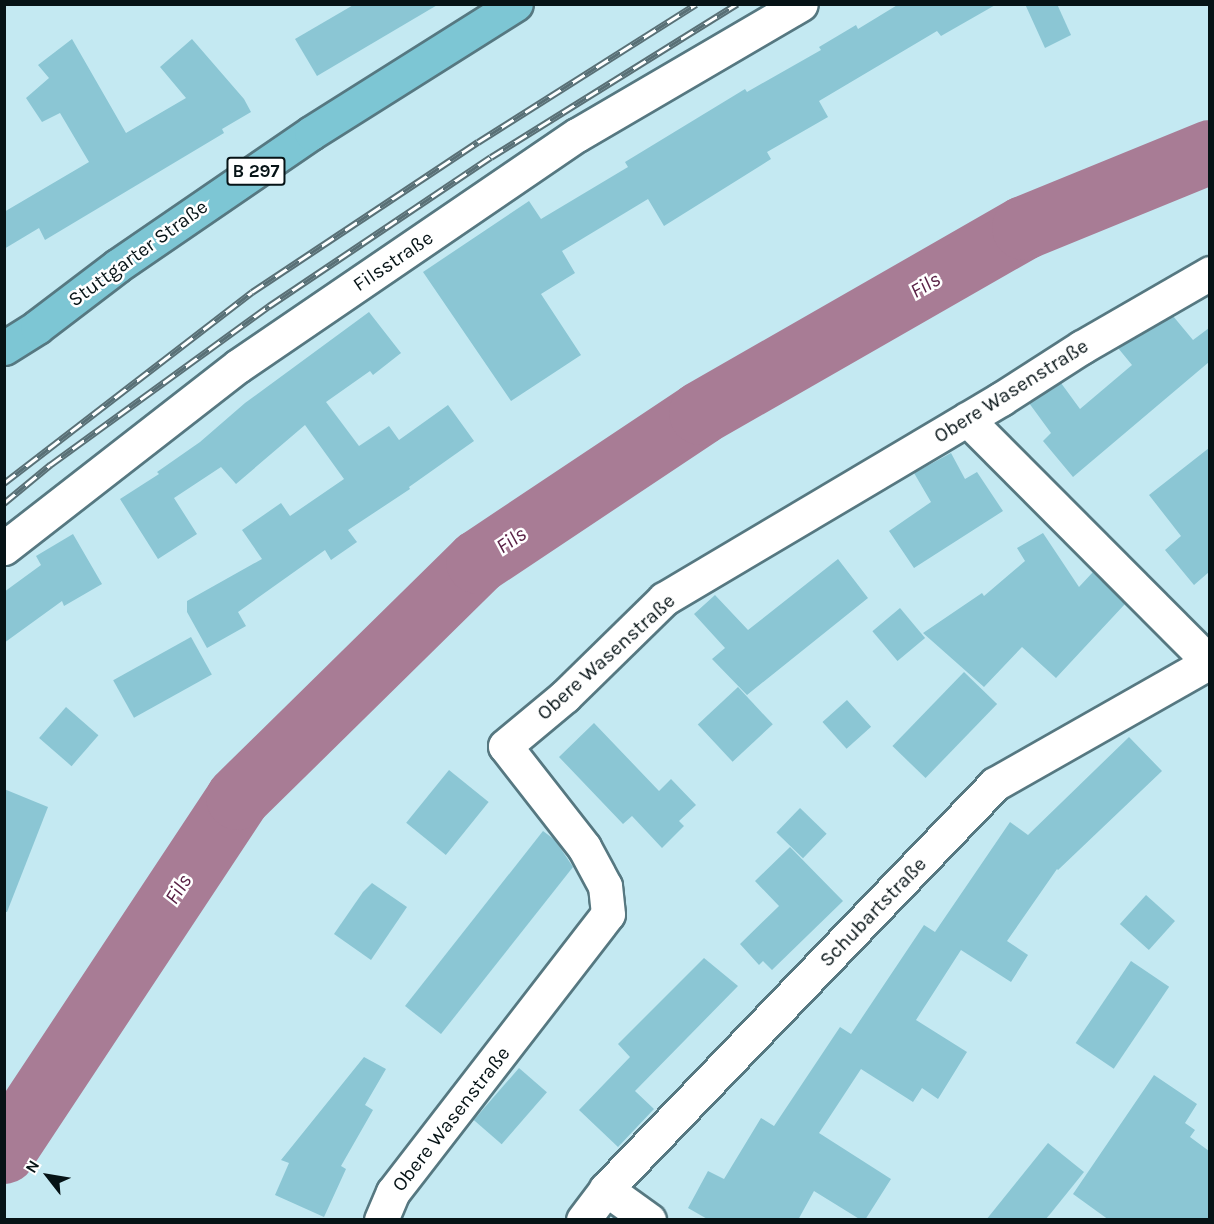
<!DOCTYPE html>
<html>
<head>
<meta charset="utf-8">
<style>
  body { margin:0 }
  #map { position:relative; width:1214px; height:1224px; overflow:hidden; background:#c4e9f2; font-family:Karla,sans-serif }
  div>[style] { position:absolute }
  .river>* { height:64px; margin:-32px; padding:0 32px; transform-origin:32px; border-radius:32px; background:#a87c95 }
  .building>* { inset:0; background:#8bc6d4; transform-origin:0 0 }
  .roads { filter:drop-shadow(2px 0 #567881) drop-shadow(-2px 0 #567881) drop-shadow(0 2px #567881) drop-shadow(0 -2px #567881) }
  .street>* { height:33px; margin:-16.5px; padding:0 16.5px; transform-origin:16.5px; border-radius:16.5px; background:#fff }
  .primary>* { height:33px; margin:-16.5px; padding:0 16.5px; transform-origin:16.5px; border-radius:16.5px; background:#7dc6d4 }
  .rail>* { height:7px; margin-top:-3.5px; transform-origin:0; background:repeating-linear-gradient(90deg,#fff 0 14px,#597076 0 28px); box-sizing:border-box; border-block:2px solid #597076 }
  span { translate:-50% -50%; white-space:nowrap; text-align:center; line-height:1.15; -webkit-text-stroke:5px #fff; paint-order:stroke }
  .shield-label span { padding:2px 4px; background:#fff; border:2px solid; border-radius:4px; -webkit-text-stroke-width:0 }
  .shield-label { font-size:18px; color:#061316; font-weight:700 }
  .street-label { font-size:20px; color:#061316 }
  .water-label { font-size:21px; color:#5a2246; font-style:italic }
  .frame { position:absolute; inset:0; border:6px solid #061316; pointer-events:none }
  .north { position:absolute; left:18px; top:1146px; width:60px; height:60px; -webkit-text-stroke:4px #fff; paint-order:stroke; rotate:301deg; font-size:16px; font-weight:700; line-height:24px; text-align:center; color:#061316 }
  .north::after { content:''; display:block; margin:auto; width:21px; height:27px; background:#061316; clip-path:polygon(50% 0,100% 100%,50% 72%,0 100%) }
</style>
</head>
<body>
<div id="map">
  <div class="river">
    <div style="left:4px;top:1152px;width:424px;rotate:-56.5deg"></div>
    <div style="left:238px;top:798px;width:337px;rotate:-44.5deg"></div>
    <div style="left:478px;top:562px;width:268px;rotate:-33.7deg"></div>
    <div style="left:701px;top:413px;width:372px;rotate:-29.8deg"></div>
    <div style="left:1024px;top:228px;width:201px;rotate:-22.2deg"></div>
  </div>
  <div class="building">
    <div style="clip-path:polygon(355px 4px,439px 4px,317px 76px,295px 39px)"></div>
    <div style="clip-path:polygon(899px 4px,997px 4px,941px 36px,937px 31px,819px 101px,828px 117px,767px 152px,771px 159px,664px 226px,648px 199px,562px 251px,575px 273px,541px 294px,581px 355px,511px 401px,423px 272px,529px 201px,541px 219px,628px 167px,625px 162px,745px 89px,747px 92px,821px 50px,819px 47px,856px 25px,858px 29px)"></div>
    <div style="clip-path:polygon(1025px 4px,1057px 4px,1071px 35px,1045px 48px)"></div>
    <div style="clip-path:polygon(72px 39px,126px 133px,186px 98px,160px 67px,192px 39px,244px 99px,251px 112px,222px 129px,224px 133px,45px 240px,39px 228px,4px 249px,4px 212px,89px 162px,60px 113px,42px 122px,26px 98px,49px 78px,38px 65px)"></div>
    <div style="clip-path:polygon(369px 312px,401px 353px,373px 375px,370px 371px,326px 402px,359px 446px,389px 426px,399px 440px,448px 405px,474px 441px,409px 487px,410px 489px,348px 530px,357px 542px,331px 560px,325px 550px,238px 612px,246px 626px,207px 648px,187px 612px,187px 601px,262px 559px,242px 530px,281px 503px,290px 516px,344px 479px,305px 425px,236px 484px,221px 467px,174px 498px,197px 534px,158px 559px,120px 499px,159px 474px,157px 472px,200px 442px,245px 403px)"></div>
    <div style="clip-path:polygon(1173px 316px,1193px 340px,1209px 328px,1209px 362px,1073px 477px,1043px 441px,1051px 433px,1029px 403px,1061px 383px,1080px 409px,1132px 365px,1118px 348px)"></div>
    <div style="clip-path:polygon(1209px 448px,1209px 572px,1194px 585px,1165px 550px,1181px 536px,1149px 495px)"></div>
    <div style="clip-path:polygon(951px 453px,965px 479px,977px 472px,1003px 511px,914px 568px,889px 531px,931px 502px,914px 473px)"></div>
    <div style="clip-path:polygon(1043px 533px,1079px 587px,1093px 572px,1125px 604px,1056px 678px,1022px 647px,984px 687px,923px 633px,982px 593px,984px 596px,1025px 561px,1017px 548px)"></div>
    <div style="clip-path:polygon(73px 534px,102px 584px,64px 606px,62px 601px,4px 643px,4px 592px,41px 565px,36px 556px)"></div>
    <div style="clip-path:polygon(838px 559px,868px 598px,747px 695px,712px 659px,725px 648px,694px 614px,715px 595px,748px 630px)"></div>
    <div style="left:900px;top:608px;width:39px;height:36px;rotate:50deg"></div>
    <div style="left:191px;top:637px;width:43px;height:89px;rotate:61deg"></div>
    <div style="left:964px;top:672px;width:46px;height:103px;rotate:44deg"></div>
    <div style="left:738px;top:687px;width:51px;height:55px;rotate:47deg"></div>
    <div style="left:847px;top:700px;width:36px;height:33px;rotate:48deg"></div>
    <div style="left:66px;top:707px;width:43px;height:41px;rotate:41deg"></div>
    <div style="clip-path:polygon(594px 723px,659px 791px,671px 779px,696px 805px,679px 821px,684px 826px,662px 848px,632px 816px,623px 824px,559px 757px)"></div>
    <div style="clip-path:polygon(1129px 737px,1162px 771px,1058px 870px,1057px 869px,1007px 941px,1028px 955px,1011px 982px,961px 950px,916px 1020px,967px 1052px,938px 1099px,922px 1088px,913px 1102px,861px 1069px,819px 1133px,891px 1179px,865px 1220px,861px 1220px,814px 1191px,798px 1220px,709px 1220px,688px 1208px,708px 1171px,724px 1179px,761px 1118px,774px 1126px,840px 1027px,851px 1034px,924px 925px,935px 932px,1010px 822px,1028px 835px)"></div>
    <div style="left:449px;top:770px;width:51px;height:68px;rotate:39deg"></div>
    <div style="clip-path:polygon(4px 789px,48px 807px,7px 912px,4px 912px)"></div>
    <div style="left:800px;top:808px;width:37px;height:34px;rotate:44deg"></div>
    <div style="clip-path:polygon(543px 831px,555px 840px,573px 867px,441px 1034px,405px 1006px)"></div>
    <div style="clip-path:polygon(790px 847px,843px 901px,772px 970px,763px 961px,759px 965px,740px 944px,779px 906px,755px 881px)"></div>
    <div style="clip-path:polygon(372px 883px,407px 907px,371px 960px,334px 934px,363px 892px)"></div>
    <div style="left:1146px;top:895px;width:39px;height:39px;rotate:42deg"></div>
    <div style="clip-path:polygon(704px 958px,738px 986px,635px 1091px,654px 1109px,618px 1147px,579px 1110px,630px 1057px,618px 1044px)"></div>
    <div style="left:1131px;top:961px;width:46px;height:99px;rotate:34deg"></div>
    <div style="clip-path:polygon(364px 1057px,386px 1069px,365px 1105px,373px 1110px,341px 1166px,346px 1169px,324px 1217px,275px 1195px,289px 1163px,281px 1160px)"></div>
    <div style="left:519px;top:1068px;width:37px;height:69px;rotate:41deg"></div>
    <div style="clip-path:polygon(1154px 1075px,1197px 1104px,1185px 1123px,1195px 1130px,1190px 1137px,1209px 1151px,1209px 1220px,1109px 1220px,1073px 1194px)"></div>
    <div style="clip-path:polygon(1048px 1143px,1084px 1172px,1051px 1213px,1045px 1220px,986px 1220px)"></div>
  </div>
  <div class="roads">
    <div class="street">
      <div style="left:967px;top:419px;width:343px;rotate:45.1deg"></div>
      <div style="left:4px;top:548px;width:296px;rotate:-37.9deg"></div>
      <div style="left:238px;top:366px;width:410px;rotate:-34.3deg"></div>
      <div style="left:577px;top:135px;width:259px;rotate:-30.3deg"></div>
      <div style="left:606px;top:1189px;width:53px;rotate:35.8deg"></div>
      <div style="left:381px;top:1220px;width:30px;rotate:-67deg"></div>
      <div style="left:393px;top:1192px;width:351px;rotate:-52.3deg"></div>
      <div style="left:608px;top:914px;width:28px;rotate:-96deg"></div>
      <div style="left:605px;top:886px;width:44px;rotate:-118.3deg"></div>
      <div style="left:584px;top:847px;width:128px;rotate:-128deg"></div>
      <div style="left:505px;top:746px;width:78px;rotate:-39.8deg"></div>
      <div style="left:565px;top:696px;width:139px;rotate:-44.4deg"></div>
      <div style="left:664px;top:599px;width:392px;rotate:-30.7deg"></div>
      <div style="left:1001px;top:399px;width:96px;rotate:-32.7deg"></div>
      <div style="left:1082px;top:347px;width:148px;rotate:-30deg"></div>
      <div style="left:583px;top:1220px;width:39px;rotate:-53deg"></div>
      <div style="left:606px;top:1189px;width:562px;rotate:-46.15deg"></div>
      <div style="left:995px;top:784px;width:247px;rotate:-29.6deg"></div>
    </div>
    <div class="primary">
      <div style="left:4px;top:348px;width:39px;rotate:-32deg"></div>
      <div style="left:37px;top:327px;width:101px;rotate:-37.3deg"></div>
      <div style="left:117px;top:266px;width:235px;rotate:-34.4deg"></div>
      <div style="left:311px;top:133px;width:242px;rotate:-32.2deg"></div>
    </div>
  </div>
  <div class="rail">
    <div style="left:4px;top:483px;width:313px;rotate:-37.6deg"></div>
    <div style="left:252px;top:292px;width:271px;rotate:-33.6deg"></div>
    <div style="left:478px;top:142px;width:258px;rotate:-32.3deg"></div>
    <div style="left:4px;top:503px;width:60px;rotate:-39.6deg"></div>
    <div style="left:50px;top:465px;width:271px;rotate:-36deg"></div>
    <div style="left:269px;top:306px;width:267px;rotate:-33.9deg"></div>
    <div style="left:491px;top:157px;width:290px;rotate:-31.9deg"></div>
  </div>
  <div class="shield-label">
    <span style="left:256px;top:171px">B 297</span>
  </div>
  <div class="street-label">
    <span style="left:138px;top:253px;rotate:-36deg">Stuttgarter Straße</span>
    <span style="left:393px;top:261px;rotate:-34deg">Filsstraße</span>
    <span style="left:1011px;top:391px;rotate:-32deg">Obere Wasenstraße</span>
    <span style="left:606px;top:657px;rotate:-42deg">Obere Wasenstraße</span>
    <span style="left:873px;top:912px;rotate:-46deg">Schubartstraße</span>
    <span style="left:451px;top:1119px;rotate:-52deg">Obere Wasenstraße</span>
  </div>
  <div class="water-label">
    <span style="left:925px;top:285px;rotate:-30deg">Fils</span>
    <span style="left:511px;top:540px;rotate:-34deg">Fils</span>
    <span style="left:178px;top:889px;rotate:-57deg">Fils</span>
  </div>
  <div class="frame"></div>
  <div class="north">N</div>
</div>
</body>
</html>
